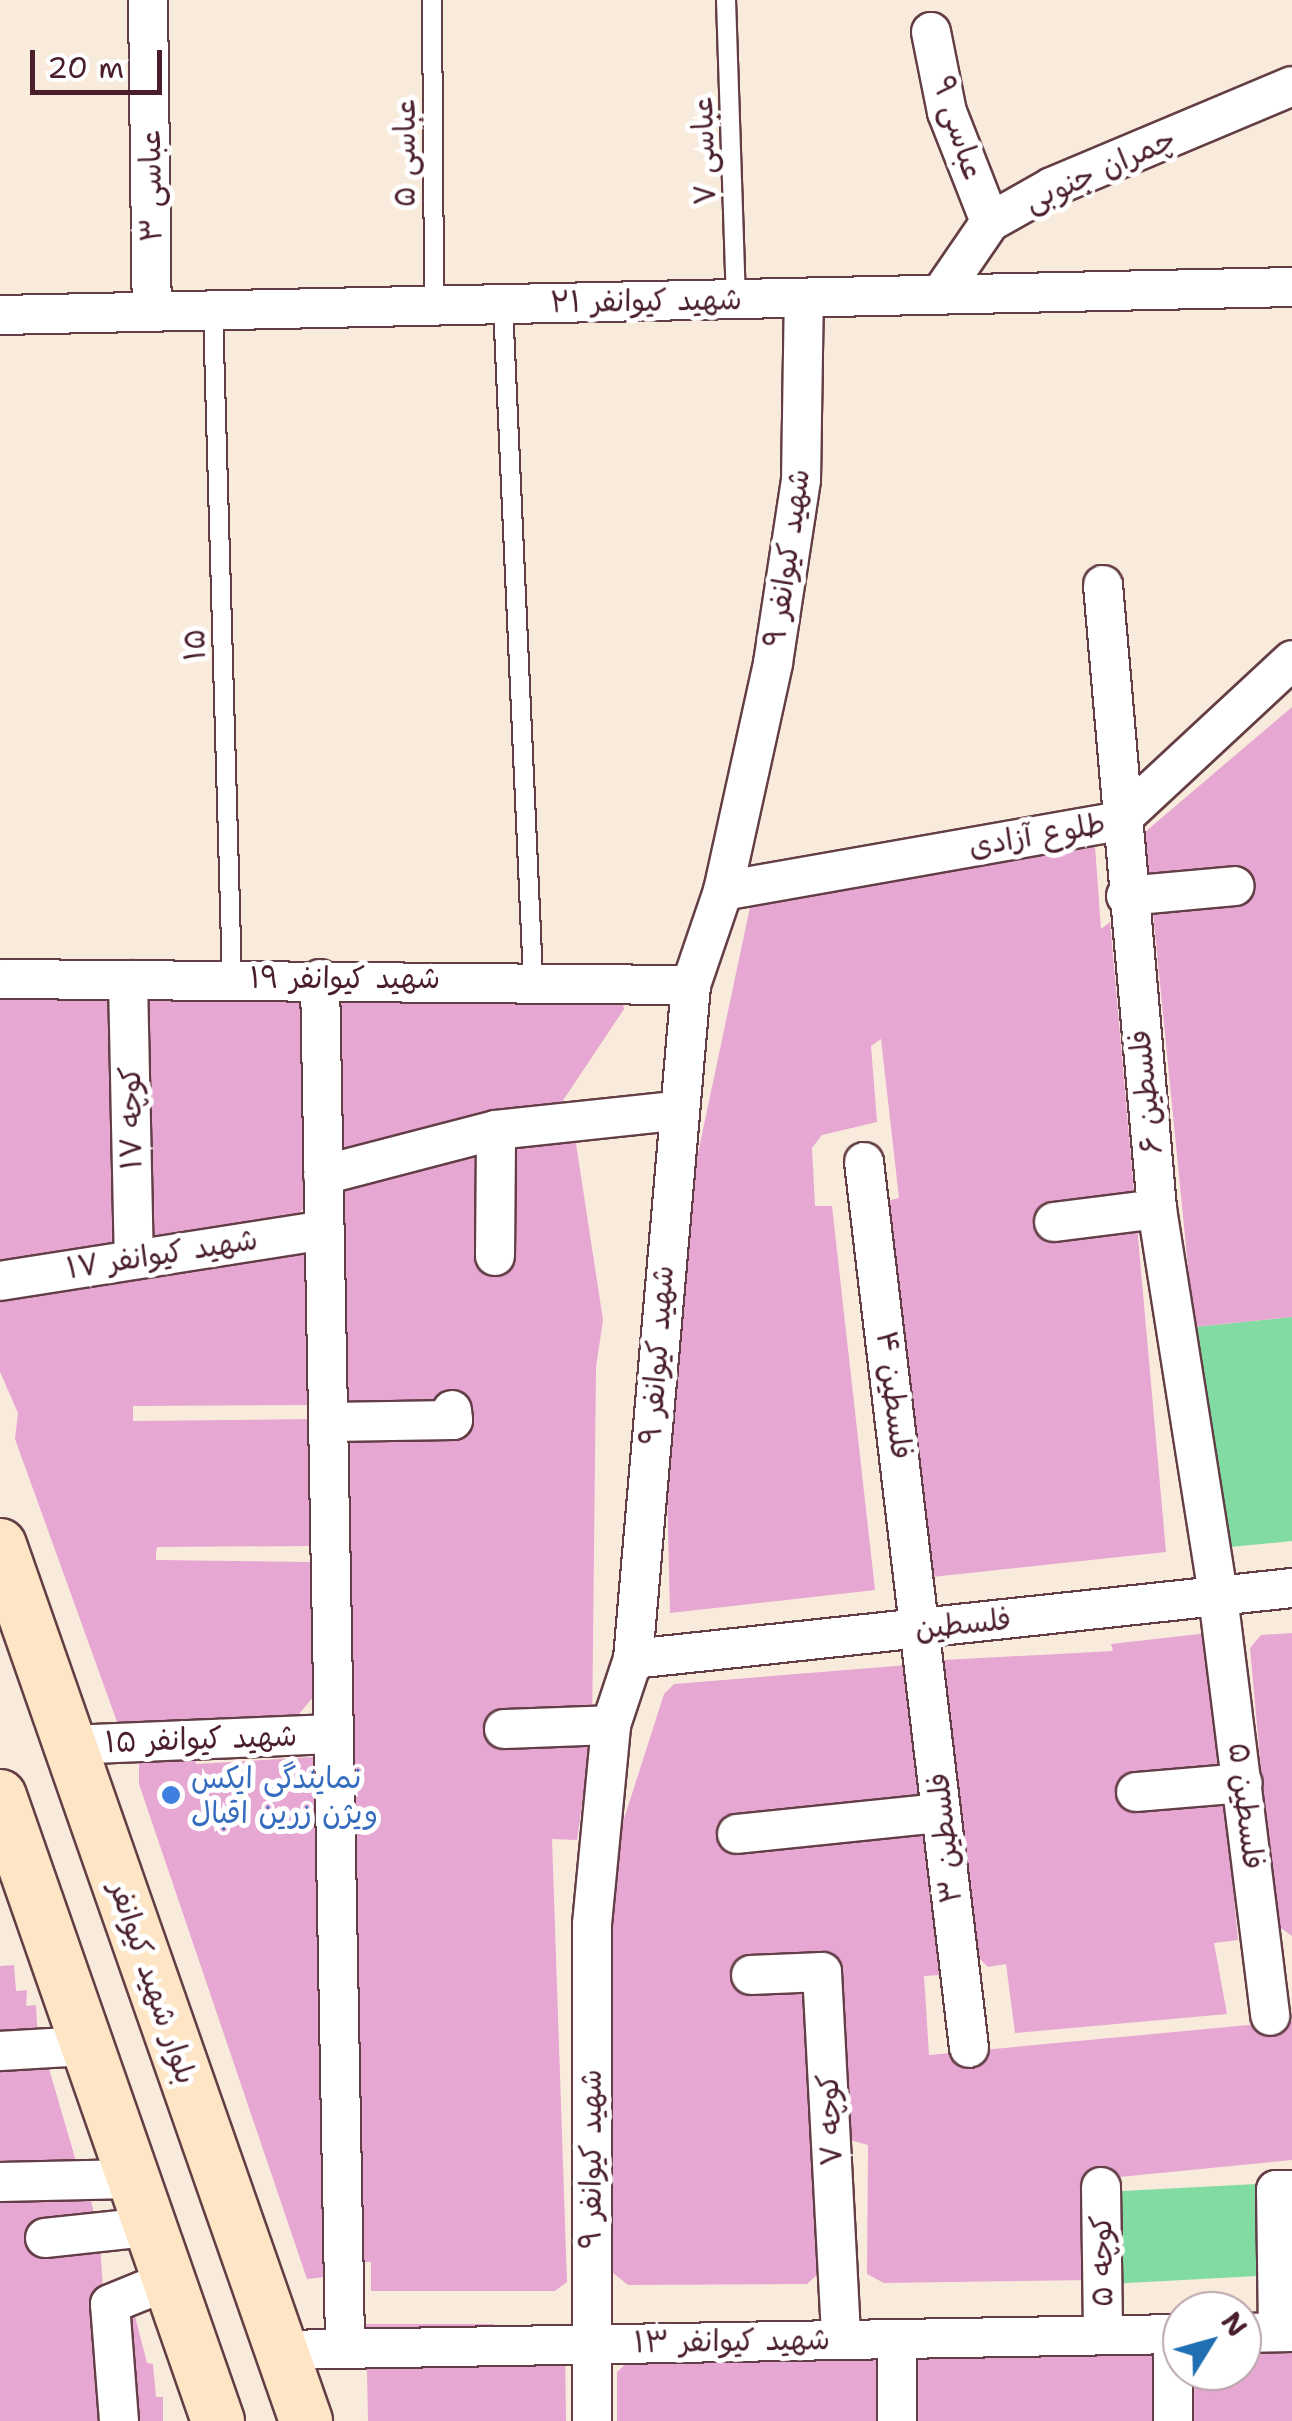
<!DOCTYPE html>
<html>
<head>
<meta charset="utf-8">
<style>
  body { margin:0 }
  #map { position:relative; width:1292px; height:2421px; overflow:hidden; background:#f9ebdb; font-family:"Shantell Sans","Playpen Sans Arabic",sans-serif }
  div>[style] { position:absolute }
  .green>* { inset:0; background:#81dba2; transform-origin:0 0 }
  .building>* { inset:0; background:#e6a7d3; transform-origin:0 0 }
  .roads { filter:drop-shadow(2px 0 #643e45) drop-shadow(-2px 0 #643e45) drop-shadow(0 2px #643e45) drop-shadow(0 -2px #643e45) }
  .lane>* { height:18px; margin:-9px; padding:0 9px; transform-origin:9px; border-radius:9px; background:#fff }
  .street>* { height:38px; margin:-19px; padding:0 19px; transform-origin:19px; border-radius:19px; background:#fff }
  .secondary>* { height:52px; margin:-26px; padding:0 26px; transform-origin:26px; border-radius:26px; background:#fee5c5 }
  .dots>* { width:28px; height:28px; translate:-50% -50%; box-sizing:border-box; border:5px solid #fff; border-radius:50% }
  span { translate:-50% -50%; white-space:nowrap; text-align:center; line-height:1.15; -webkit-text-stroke:10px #fff; paint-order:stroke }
  .street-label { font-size:30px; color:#4a1f2b }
  .shop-label { font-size:30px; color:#366cbe }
  .left { translate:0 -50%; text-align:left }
  .north { position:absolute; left:1162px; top:2291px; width:100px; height:100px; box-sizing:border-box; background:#fff; border:2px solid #b7a5aa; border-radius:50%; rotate:53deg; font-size:28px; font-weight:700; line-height:40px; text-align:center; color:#4a1f2b }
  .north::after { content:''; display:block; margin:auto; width:35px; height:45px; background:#1f6fb2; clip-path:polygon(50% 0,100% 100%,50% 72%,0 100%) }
  .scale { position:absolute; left:30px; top:50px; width:132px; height:45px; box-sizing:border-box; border:5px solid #4a1f2b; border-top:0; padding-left:12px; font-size:30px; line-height:35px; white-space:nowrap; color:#4a1f2b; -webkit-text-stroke:8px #fff; paint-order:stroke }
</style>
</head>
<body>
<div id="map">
  <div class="green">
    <div style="clip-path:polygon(1292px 1317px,1292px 1541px,1230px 1547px,1216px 1535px,1194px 1327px)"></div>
    <div style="left:1257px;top:2184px;width:92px;height:149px;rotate:87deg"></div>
  </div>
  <div class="building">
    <div style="clip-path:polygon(1292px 707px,1292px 1317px,1194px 1327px,1145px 832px)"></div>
    <div style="clip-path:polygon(1095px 846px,1101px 929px,1110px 922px,1166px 1552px,923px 1578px,887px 1201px,899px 1198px,881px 1039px,871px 1046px,877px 1122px,822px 1135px,812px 1148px,815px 1206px,832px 1206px,875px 1590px,670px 1613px,663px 1319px,750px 907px)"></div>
    <div style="left:0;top:995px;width:116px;height:277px;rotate:1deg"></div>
    <div style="clip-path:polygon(302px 997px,305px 1207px,293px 1219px,144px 1243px,141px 998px)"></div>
    <div style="clip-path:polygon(622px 998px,624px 1009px,560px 1105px,344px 1160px,341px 1000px)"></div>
    <div style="clip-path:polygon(575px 1137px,603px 1320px,596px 1367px,592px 1733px,577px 1840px,552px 1839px,567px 2282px,555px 2291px,371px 2291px,371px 2262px,361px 2262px,342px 1191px,447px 1155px)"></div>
    <div style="clip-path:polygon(305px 1247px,307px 1378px,314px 1378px,314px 1405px,133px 1406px,133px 1421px,314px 1419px,315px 1546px,157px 1547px,156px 1554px,156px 1560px,311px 1562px,315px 1695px,293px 1721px,120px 1730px,15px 1439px,18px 1413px,0 1372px,0 1297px)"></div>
    <div style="clip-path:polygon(1208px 1633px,1238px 1940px,1214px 1943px,1227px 2014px,1015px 2033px,1006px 1964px,988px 1967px,978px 1957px,944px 1660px,1113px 1651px,1111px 1644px)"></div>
    <div style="clip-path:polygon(1292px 1633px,1292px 1936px,1275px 1924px,1250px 1648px,1261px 1635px)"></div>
    <div style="clip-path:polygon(908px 1665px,947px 1966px,940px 1975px,924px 1976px,929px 2055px,1292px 2021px,1292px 2160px,1109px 2178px,1094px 2280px,884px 2283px,867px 2274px,868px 2145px,846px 2139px,811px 1982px,820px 2272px,807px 2284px,628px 2285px,613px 2273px,607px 1872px,664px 1694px,674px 1684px)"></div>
    <div style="clip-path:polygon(195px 1753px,196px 1764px,314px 1757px,325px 2277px,307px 2279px,139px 1784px,139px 1756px)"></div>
    <div style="clip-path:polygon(14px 1965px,16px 1991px,27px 1990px,26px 2006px,36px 2005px,38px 2041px,0 2043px,0 1966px)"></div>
    <div style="clip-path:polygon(45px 2055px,80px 2175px,0 2175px,0 2056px)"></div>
    <div style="clip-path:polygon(88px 2185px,100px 2244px,112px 2421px,0 2421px,0 2187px)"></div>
    <div style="clip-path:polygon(134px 2312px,147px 2363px,153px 2364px,156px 2397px,163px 2397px,163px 2421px,129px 2421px,120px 2320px)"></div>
    <div style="clip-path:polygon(366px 2324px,494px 2324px,494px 2348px,565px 2344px,566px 2421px,368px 2421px)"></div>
    <div style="clip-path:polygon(1292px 2347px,1292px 2421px,1191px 2421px,1192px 2371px,1242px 2371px,1242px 2348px)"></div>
    <div style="clip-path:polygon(1146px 2351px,1156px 2357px,1157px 2421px,912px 2421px,911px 2355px)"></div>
    <div style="clip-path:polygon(879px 2354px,879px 2421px,617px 2421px,617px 2372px,628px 2362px)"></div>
  </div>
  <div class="roads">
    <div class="lane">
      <div style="left:432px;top:0;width:306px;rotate:89.6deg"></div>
      <div style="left:726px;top:0;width:299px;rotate:88.1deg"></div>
      <div style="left:503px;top:305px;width:675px;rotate:87.45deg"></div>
      <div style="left:213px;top:311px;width:666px;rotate:88.37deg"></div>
    </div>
    <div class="street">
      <div style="left:148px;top:0;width:312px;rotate:89.3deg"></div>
      <div style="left:931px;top:32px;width:82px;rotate:78.7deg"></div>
      <div style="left:947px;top:112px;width:118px;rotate:68.6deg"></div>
      <div style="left:940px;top:295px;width:88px;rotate:-55.6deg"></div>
      <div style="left:990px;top:222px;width:71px;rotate:-29.4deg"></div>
      <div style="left:1052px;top:187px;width:260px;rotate:-22.8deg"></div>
      <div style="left:0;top:315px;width:1292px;rotate:-1.24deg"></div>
      <div style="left:1103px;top:585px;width:626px;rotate:85.05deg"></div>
      <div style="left:1157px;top:1209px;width:392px;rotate:81deg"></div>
      <div style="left:1218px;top:1596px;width:423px;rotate:82.9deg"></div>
      <div style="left:723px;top:891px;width:402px;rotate:-10deg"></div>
      <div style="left:1119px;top:821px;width:236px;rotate:-42.9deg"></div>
      <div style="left:1126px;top:896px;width:109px;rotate:-5.2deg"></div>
      <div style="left:0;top:979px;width:691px;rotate:0.5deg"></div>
      <div style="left:320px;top:979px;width:1369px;rotate:88.95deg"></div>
      <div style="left:128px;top:980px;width:277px;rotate:88.8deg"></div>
      <div style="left:864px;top:1162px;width:892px;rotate:83.24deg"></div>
      <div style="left:323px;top:1175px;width:179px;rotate:-14.6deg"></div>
      <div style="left:496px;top:1130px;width:180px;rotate:-6.1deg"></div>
      <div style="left:1054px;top:1222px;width:104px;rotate:-7.2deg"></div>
      <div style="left:495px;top:1256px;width:126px;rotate:-89.5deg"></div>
      <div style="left:0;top:1281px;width:328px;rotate:-8.9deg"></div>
      <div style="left:330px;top:1422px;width:123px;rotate:-0.9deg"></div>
      <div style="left:453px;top:1420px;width:10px;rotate:-96deg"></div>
      <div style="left:633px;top:1659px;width:663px;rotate:-6.15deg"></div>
      <div style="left:504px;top:1729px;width:107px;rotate:-2.1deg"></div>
      <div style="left:70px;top:1745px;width:261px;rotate:-2.4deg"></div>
      <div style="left:1136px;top:1792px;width:107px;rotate:-4.8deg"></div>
      <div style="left:737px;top:1834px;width:205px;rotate:-5.9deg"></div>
      <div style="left:751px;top:1975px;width:71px;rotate:-2.4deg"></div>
      <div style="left:822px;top:1972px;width:367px;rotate:87deg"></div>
      <div style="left:0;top:2051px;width:83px;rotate:-3.4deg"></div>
      <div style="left:0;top:2182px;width:131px;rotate:-1.3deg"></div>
      <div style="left:1101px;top:2187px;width:148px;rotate:89.2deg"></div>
      <div style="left:45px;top:2238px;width:104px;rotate:-6.1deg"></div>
      <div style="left:1278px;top:2332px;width:142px;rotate:-90.8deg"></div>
      <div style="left:1276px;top:2190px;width:16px"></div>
      <div style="left:1242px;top:2333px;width:50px;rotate:-1.1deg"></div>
      <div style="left:1173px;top:2334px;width:87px;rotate:90deg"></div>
      <div style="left:897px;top:2339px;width:82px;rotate:90deg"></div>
      <div style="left:281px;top:2350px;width:901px;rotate:-1.02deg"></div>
      <div style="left:119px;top:2421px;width:117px;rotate:-94.4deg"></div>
      <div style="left:110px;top:2304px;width:61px;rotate:-22deg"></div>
      <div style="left:592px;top:2421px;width:497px;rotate:-90deg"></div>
      <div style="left:592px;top:1924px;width:200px;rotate:-84.5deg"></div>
      <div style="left:611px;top:1725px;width:70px;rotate:-71.6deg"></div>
      <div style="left:633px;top:1659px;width:676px;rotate:-85.08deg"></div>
      <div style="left:691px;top:985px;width:99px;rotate:-71.2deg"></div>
      <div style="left:723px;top:891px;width:233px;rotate:-77.6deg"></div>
      <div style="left:773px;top:663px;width:185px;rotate:-81.3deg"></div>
      <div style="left:801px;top:480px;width:182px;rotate:-89.1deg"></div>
    </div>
    <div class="secondary">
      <div style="left:0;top:1545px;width:928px;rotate:70.74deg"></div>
      <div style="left:0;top:1796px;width:662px;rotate:70.77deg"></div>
    </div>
  </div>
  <div class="dots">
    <div style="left:171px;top:1795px;background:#3f7fe0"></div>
  </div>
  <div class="street-label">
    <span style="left:958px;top:128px;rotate:72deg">عباسی ۹</span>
    <span style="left:704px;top:151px;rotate:-92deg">عباسی ۷</span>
    <span style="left:405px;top:153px;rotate:-90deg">عباسی ۵</span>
    <span style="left:1100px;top:170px;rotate:-24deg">چمران جنوبی</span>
    <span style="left:151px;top:186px;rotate:-91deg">عباسی ۳</span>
    <span style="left:646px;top:301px;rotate:-1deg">شهید کیوانفر ۲۱</span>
    <span style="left:787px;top:558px;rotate:-82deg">شهید کیوانفر ۹</span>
    <span style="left:195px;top:645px;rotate:-92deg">۱۵</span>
    <span style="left:1037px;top:835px;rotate:-10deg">طلوع آزادی</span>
    <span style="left:345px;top:978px">شهید کیوانفر ۱۹</span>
    <span style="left:1146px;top:1092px;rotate:-96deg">فلسطین ۶</span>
    <span style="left:131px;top:1118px;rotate:-91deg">کوچه ۱۷</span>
    <span style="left:162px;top:1254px;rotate:-9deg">شهید کیوانفر ۱۷</span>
    <span style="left:657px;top:1355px;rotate:-86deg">شهید کیوانفر ۹</span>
    <span style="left:894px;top:1395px;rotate:83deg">فلسطین ۴</span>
    <span style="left:963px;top:1624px;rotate:-6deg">فلسطین</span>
    <span style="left:201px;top:1739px;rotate:-2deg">شهید کیوانفر ۱۵</span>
    <span style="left:1246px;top:1806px;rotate:83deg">فلسطین ۵</span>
    <span style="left:945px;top:1838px;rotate:-96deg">فلسطین ۳</span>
    <span style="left:153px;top:1983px;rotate:71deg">بلوار شهید کیوانفر</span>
    <span style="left:830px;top:2120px;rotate:-93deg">کوچه ۷</span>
    <span style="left:591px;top:2159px;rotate:-90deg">شهید کیوانفر ۹</span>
    <span style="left:1102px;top:2261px;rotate:-91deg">کوچه ۵</span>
    <span style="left:732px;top:2341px;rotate:-1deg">شهید کیوانفر ۱۳</span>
  </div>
  <div class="shop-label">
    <span class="left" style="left:191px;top:1795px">نمایندگی ایکس<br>ویژن زرین اقبال</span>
  </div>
  <div class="north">N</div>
  <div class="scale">20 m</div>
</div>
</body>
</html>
